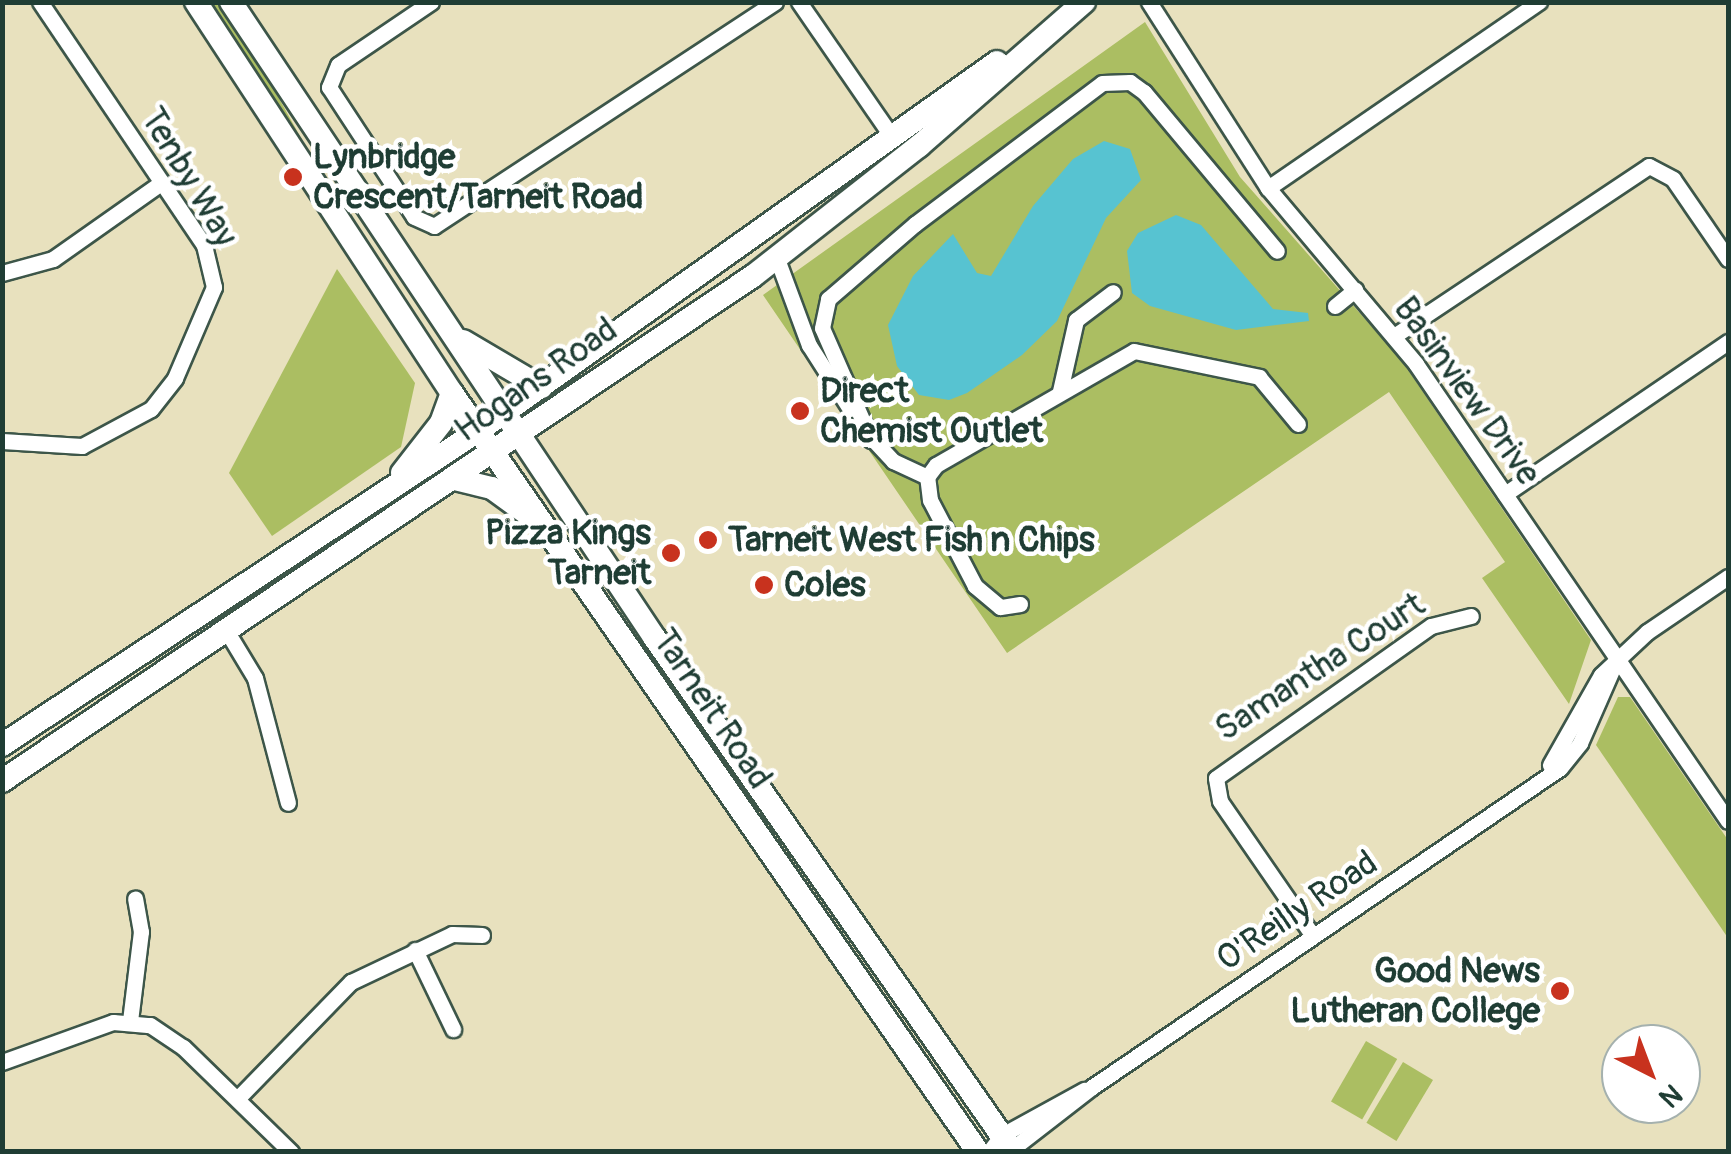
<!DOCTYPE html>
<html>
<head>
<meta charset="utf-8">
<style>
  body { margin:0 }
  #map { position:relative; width:1731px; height:1154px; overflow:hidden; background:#e8e1be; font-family:Pangolin,sans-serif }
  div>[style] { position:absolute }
  .green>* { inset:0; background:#abbe62; transform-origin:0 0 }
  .water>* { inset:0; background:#57c3d1 }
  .roads { filter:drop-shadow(2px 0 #3d5649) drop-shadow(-2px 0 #3d5649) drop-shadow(0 2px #3d5649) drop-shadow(0 -2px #3d5649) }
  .street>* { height:15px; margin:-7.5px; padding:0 7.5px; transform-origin:7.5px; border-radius:7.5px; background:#fff }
  .secondary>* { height:22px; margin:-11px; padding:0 11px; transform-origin:11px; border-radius:11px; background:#fff }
  .dots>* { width:28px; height:28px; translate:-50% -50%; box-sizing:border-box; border:5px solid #fff; border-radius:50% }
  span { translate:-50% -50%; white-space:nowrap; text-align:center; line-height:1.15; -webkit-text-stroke:9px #fff; paint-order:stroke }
  .poi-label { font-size:35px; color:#1f3d34; font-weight:700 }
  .left { translate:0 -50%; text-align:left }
  .right { translate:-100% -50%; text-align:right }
  .street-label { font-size:35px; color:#1f3d34 }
  .frame { position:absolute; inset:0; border:5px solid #1f3d34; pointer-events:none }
  .north { position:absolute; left:1601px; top:1024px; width:100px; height:100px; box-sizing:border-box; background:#fff; border:2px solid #a5b1ae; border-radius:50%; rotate:138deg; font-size:28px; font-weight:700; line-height:40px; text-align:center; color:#1f3d34 }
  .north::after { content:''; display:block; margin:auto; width:35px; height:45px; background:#c8321e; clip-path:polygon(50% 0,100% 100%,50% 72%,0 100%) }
</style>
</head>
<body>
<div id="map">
  <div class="green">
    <div style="clip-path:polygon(211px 3px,221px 3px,246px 39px,326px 183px)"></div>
    <div style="clip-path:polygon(1145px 22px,1240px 177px,1402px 361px,1591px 640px,1569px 704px,1482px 578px,1505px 562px,1389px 392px,1007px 653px,763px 295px)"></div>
    <div style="clip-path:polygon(337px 269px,415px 383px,401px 447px,272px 536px,229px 473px)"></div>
    <div style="clip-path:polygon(1618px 697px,1630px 697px,1728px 840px,1728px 938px,1596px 745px)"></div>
    <div style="left:1366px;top:1041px;width:36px;height:70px;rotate:30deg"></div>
    <div style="left:1403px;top:1062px;width:35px;height:71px;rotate:31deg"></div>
  </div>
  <div class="water">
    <div style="clip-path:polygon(1104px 141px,1130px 149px,1141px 180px,1106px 218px,1057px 321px,1022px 355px,967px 393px,949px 400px,919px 395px,897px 366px,888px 325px,913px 276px,953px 234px,977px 273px,991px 276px,1033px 206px,1073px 159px)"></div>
    <div style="clip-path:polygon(1176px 215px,1201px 225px,1273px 309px,1308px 313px,1309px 321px,1236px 330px,1150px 306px,1132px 293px,1127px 251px,1138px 233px)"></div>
  </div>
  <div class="roads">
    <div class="street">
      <div style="left:431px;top:2px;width:112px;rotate:145.9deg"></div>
      <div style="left:338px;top:65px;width:24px;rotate:112deg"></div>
      <div style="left:329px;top:87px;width:155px;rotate:56.8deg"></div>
      <div style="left:414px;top:217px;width:22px;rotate:24deg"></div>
      <div style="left:434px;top:226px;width:408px;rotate:-33.3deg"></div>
      <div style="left:799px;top:2px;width:164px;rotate:55.4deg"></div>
      <div style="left:1149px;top:2px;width:221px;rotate:57.4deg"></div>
      <div style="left:1268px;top:188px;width:230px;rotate:49.9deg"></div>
      <div style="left:1416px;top:364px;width:553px;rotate:55.68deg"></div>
      <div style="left:1268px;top:188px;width:329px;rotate:-34.5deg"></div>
      <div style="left:776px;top:256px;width:95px;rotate:69.7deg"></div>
      <div style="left:809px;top:345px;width:76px;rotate:57.4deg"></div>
      <div style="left:2px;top:273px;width:53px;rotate:-15.4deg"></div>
      <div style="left:53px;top:259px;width:133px;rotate:-35.2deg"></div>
      <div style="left:1335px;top:306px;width:26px;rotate:-39deg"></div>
      <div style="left:1394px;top:336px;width:306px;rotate:-33.7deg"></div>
      <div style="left:1649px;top:166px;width:27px;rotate:28deg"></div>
      <div style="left:1673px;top:179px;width:97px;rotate:55.5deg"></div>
      <div style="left:1060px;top:391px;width:73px;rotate:-77.3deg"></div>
      <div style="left:1076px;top:320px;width:46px;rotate:-37.1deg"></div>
      <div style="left:866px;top:432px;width:40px;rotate:47deg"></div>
      <div style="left:893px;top:461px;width:38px;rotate:25deg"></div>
      <div style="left:871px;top:440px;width:122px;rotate:-113.6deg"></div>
      <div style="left:822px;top:328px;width:30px;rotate:-78deg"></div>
      <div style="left:828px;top:299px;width:115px;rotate:-40.8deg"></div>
      <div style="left:915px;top:224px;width:234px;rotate:-37deg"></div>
      <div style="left:1102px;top:83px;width:28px;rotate:-2deg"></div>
      <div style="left:1130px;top:82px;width:17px;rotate:36deg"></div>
      <div style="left:1144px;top:92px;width:207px;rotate:50.1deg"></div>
      <div style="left:2px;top:441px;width:80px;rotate:3.6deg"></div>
      <div style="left:82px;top:446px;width:78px;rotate:-28.2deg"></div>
      <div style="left:151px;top:409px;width:39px;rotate:-52deg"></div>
      <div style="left:175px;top:378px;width:99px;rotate:-66.8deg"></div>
      <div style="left:214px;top:287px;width:43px;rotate:-103.4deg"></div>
      <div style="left:204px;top:245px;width:293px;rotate:-124deg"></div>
      <div style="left:1505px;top:494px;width:270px;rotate:-34.3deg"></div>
      <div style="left:1020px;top:604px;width:20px;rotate:171deg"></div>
      <div style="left:1000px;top:607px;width:33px;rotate:-140deg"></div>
      <div style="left:975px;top:586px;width:97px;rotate:-117.6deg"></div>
      <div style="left:930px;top:500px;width:23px;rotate:-97deg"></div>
      <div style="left:927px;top:477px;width:15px;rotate:-53deg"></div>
      <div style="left:936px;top:465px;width:228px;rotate:-29.9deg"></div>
      <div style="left:1134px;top:351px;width:128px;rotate:11.7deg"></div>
      <div style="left:1259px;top:377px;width:61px;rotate:50.3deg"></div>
      <div style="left:226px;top:630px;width:56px;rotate:58.9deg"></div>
      <div style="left:255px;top:678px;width:129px;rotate:75.2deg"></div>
      <div style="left:1550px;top:765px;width:103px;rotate:-60.5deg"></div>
      <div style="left:1601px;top:675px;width:63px;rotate:-43.1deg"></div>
      <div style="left:1647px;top:632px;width:98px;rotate:-34.2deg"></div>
      <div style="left:1313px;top:936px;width:164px;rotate:-124.6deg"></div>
      <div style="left:1220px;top:801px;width:23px;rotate:-100deg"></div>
      <div style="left:1216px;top:778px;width:263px;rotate:-35.3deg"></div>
      <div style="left:1431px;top:626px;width:41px;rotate:-14deg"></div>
      <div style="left:415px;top:950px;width:88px;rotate:64.3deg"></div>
      <div style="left:130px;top:1021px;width:90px;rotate:-83deg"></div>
      <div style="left:141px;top:932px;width:34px;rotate:-100deg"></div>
      <div style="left:2px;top:1062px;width:118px;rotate:-19.8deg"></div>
      <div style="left:113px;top:1022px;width:37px;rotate:5deg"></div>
      <div style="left:150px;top:1025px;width:40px;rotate:34deg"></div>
      <div style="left:183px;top:1047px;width:151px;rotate:44.2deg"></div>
      <div style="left:238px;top:1098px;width:162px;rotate:-45.8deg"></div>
      <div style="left:351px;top:982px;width:112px;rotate:-25.4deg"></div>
      <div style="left:452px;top:934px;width:30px;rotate:2deg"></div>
      <div style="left:989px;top:1152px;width:21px;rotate:-53deg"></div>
      <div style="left:1002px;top:1135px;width:94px;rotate:-28.8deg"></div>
      <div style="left:1008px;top:1152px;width:106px;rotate:-37.7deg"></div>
      <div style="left:1092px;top:1087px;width:566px;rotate:-34.28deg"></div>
      <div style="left:1560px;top:768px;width:32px;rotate:-51deg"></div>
      <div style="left:1580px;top:743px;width:90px;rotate:-66.3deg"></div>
    </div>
    <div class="secondary">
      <div style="left:196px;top:2px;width:467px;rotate:56.8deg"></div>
      <div style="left:452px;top:393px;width:923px;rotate:55.28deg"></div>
      <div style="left:231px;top:2px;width:763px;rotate:56.33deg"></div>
      <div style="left:654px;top:637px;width:628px;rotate:55.12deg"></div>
      <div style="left:463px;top:341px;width:91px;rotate:30.5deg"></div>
      <div style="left:402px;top:473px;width:63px;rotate:-52deg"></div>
      <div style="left:441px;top:423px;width:32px;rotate:-70deg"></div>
      <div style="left:455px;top:479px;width:38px;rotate:14deg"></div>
      <div style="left:492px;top:488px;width:54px;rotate:36deg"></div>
      <div style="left:2px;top:745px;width:574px;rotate:-33.41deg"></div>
      <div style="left:481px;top:429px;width:633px;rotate:-35.42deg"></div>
      <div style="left:2px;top:781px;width:905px;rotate:-33.92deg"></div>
      <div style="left:753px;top:276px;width:211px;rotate:-38.1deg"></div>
      <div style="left:919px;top:146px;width:219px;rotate:-41.1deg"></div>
    </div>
  </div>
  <div class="dots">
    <div style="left:293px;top:177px;background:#c8321e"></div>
    <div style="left:800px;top:411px;background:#c8321e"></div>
    <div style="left:708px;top:540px;background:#c8321e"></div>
    <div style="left:671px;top:553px;background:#c8321e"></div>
    <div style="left:764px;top:585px;background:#c8321e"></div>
    <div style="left:1560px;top:991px;background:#c8321e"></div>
  </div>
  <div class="poi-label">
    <span class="left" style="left:313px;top:177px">Lynbridge<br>Crescent/Tarneit Road</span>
    <span class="left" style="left:820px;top:411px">Direct<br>Chemist Outlet</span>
    <span class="right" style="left:651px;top:553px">Pizza Kings<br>Tarneit</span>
    <span class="left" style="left:728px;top:540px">Tarneit West Fish n Chips</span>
    <span class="left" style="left:784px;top:585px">Coles</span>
    <span class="right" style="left:1540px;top:991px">Good News<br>Lutheran College</span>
  </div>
  <div class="street-label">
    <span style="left:189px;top:177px;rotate:59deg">Tenby Way</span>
    <span style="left:536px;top:380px;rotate:-35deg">Hogans Road</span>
    <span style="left:1467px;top:391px;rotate:54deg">Basinview Drive</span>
    <span style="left:1320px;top:667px;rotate:-33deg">Samantha Court</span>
    <span style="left:712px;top:709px;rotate:56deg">Tarneit Road</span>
    <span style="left:1297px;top:911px;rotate:-34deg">O'Reilly Road</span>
  </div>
  <div class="frame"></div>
  <div class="north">N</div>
</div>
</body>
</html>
